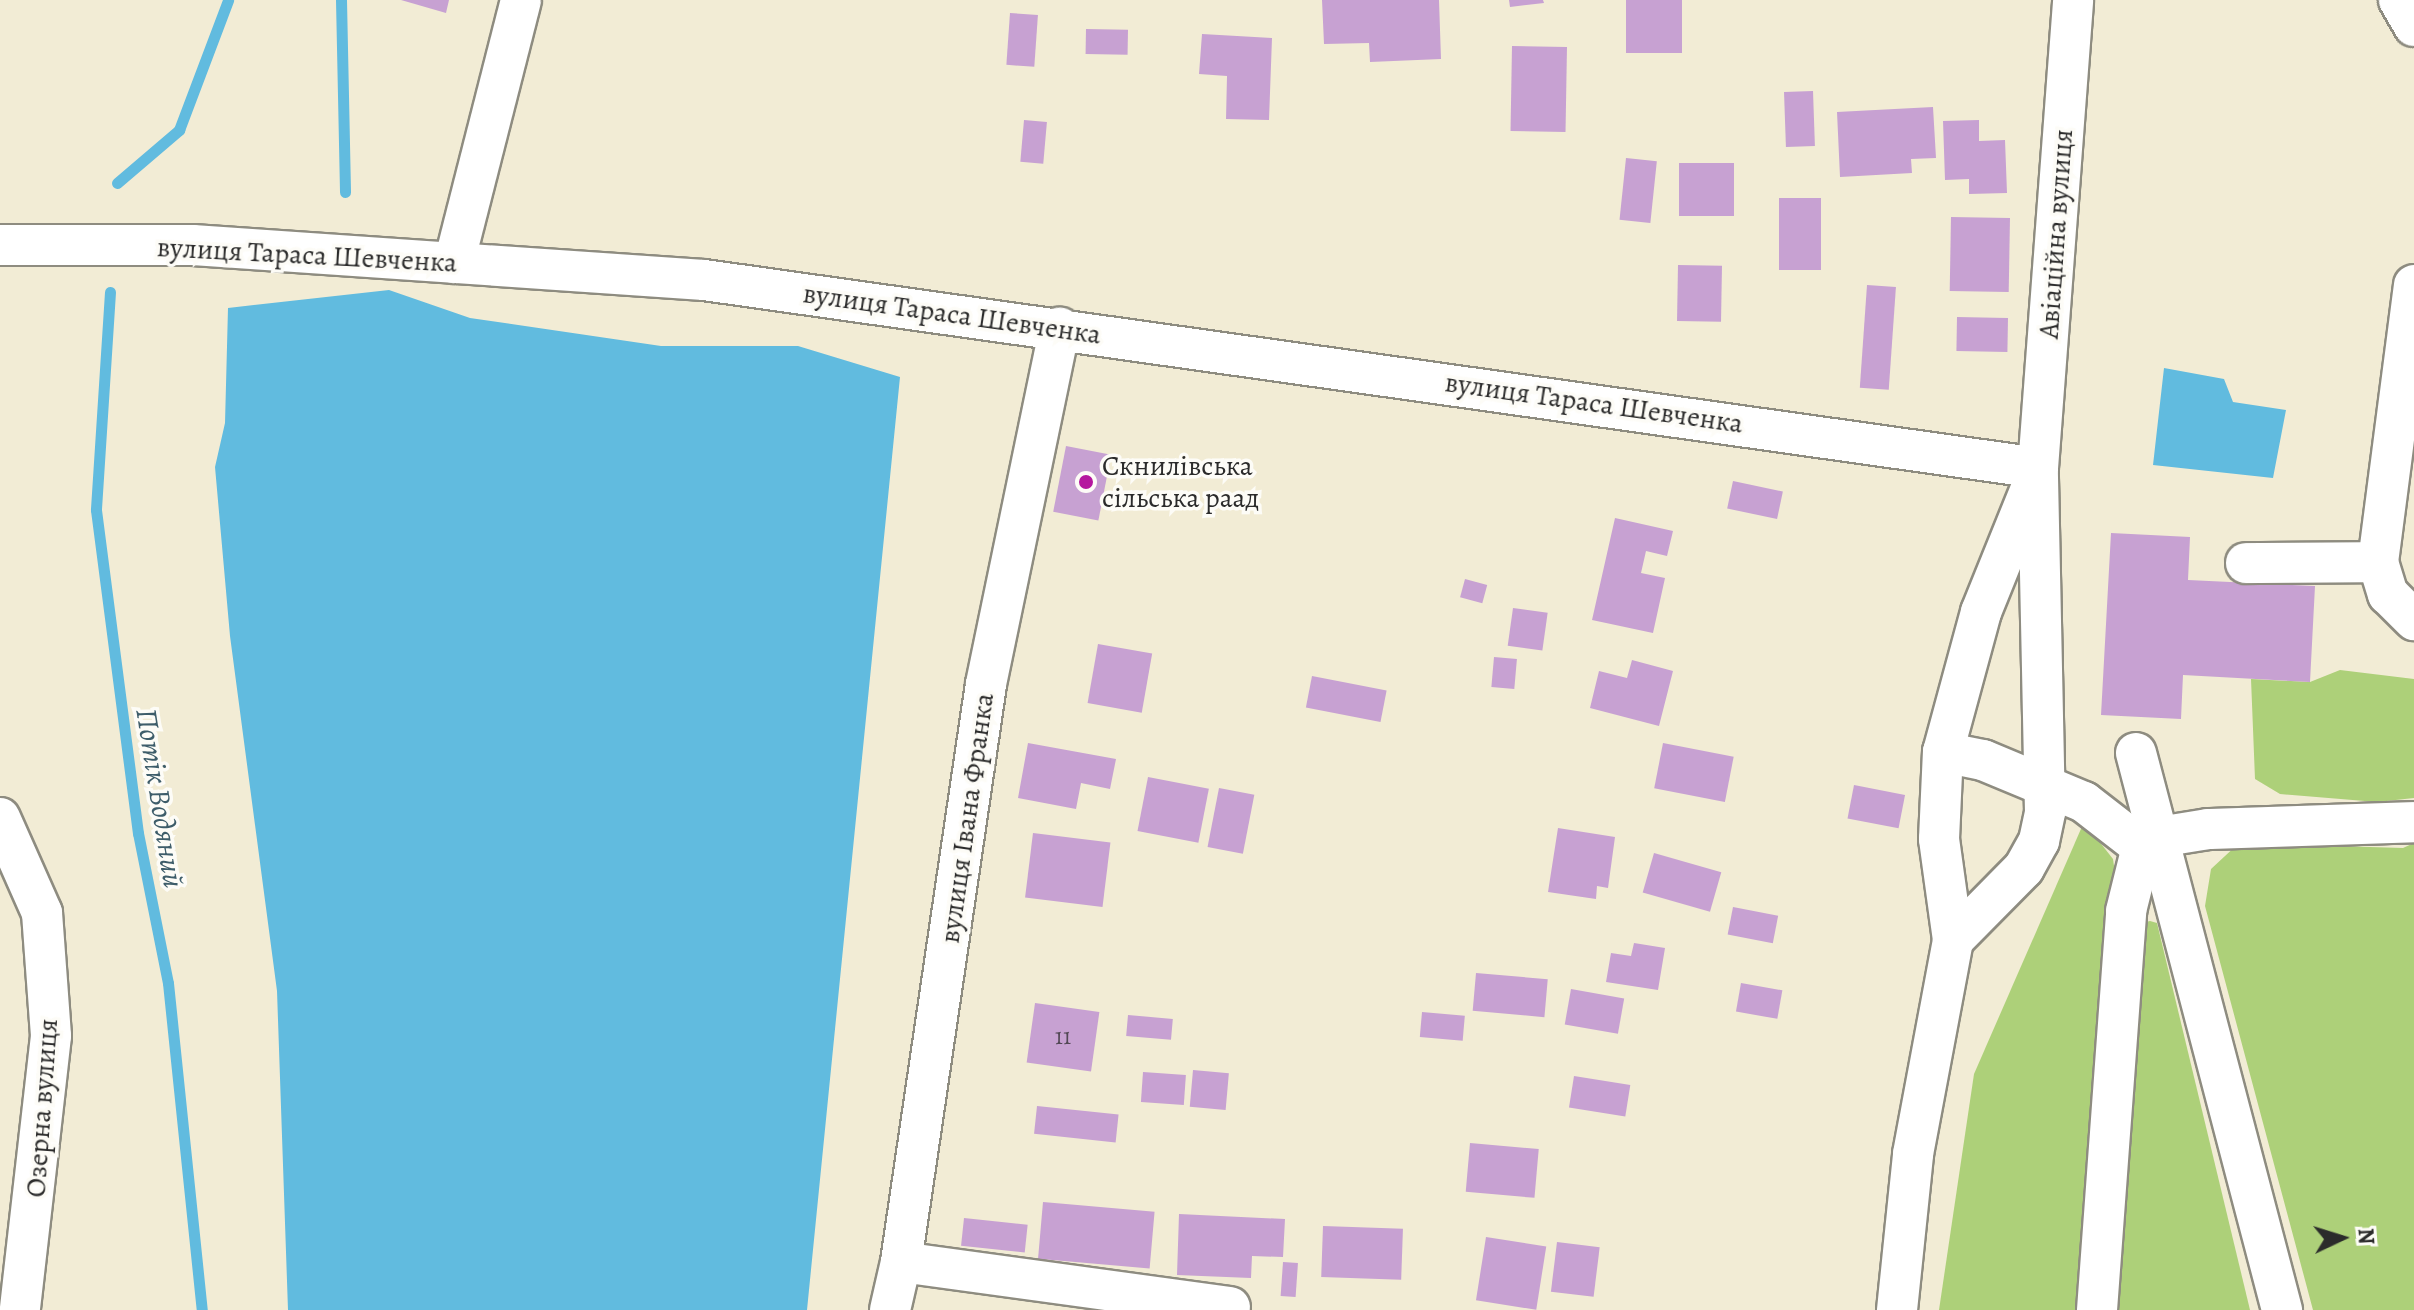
<!DOCTYPE html>
<html>
<head>
<meta charset="utf-8">
<style>
  body { margin:0 }
  #map { position:relative; width:2414px; height:1310px; overflow:hidden; background:#f2ecd5; font-family:Alegreya,serif }
  div>[style] { position:absolute }
  .green>* { inset:0; background:#add079 }
  .water>* { inset:0; background:#61bbdf }
  .stream>* { height:11px; margin:-5.5px; padding:0 5.5px; transform-origin:5.5px; border-radius:5.5px; background:#61bbdf }
  .building>* { inset:0; background:#c7a1d2; transform-origin:0 0 }
  .roads { filter:drop-shadow(2px 0 #8e8c80) drop-shadow(-2px 0 #8e8c80) drop-shadow(0 2px #8e8c80) drop-shadow(0 -2px #8e8c80) }
  .minor>* { height:40px; margin:-20px; padding:0 20px; transform-origin:20px; border-radius:20px; background:#fff }
  .dots>* { width:22px; height:22px; translate:-50% -50%; box-sizing:border-box; border:4px solid #fdfcf7; border-radius:50% }
  span { translate:-50% -50%; white-space:nowrap; text-align:center; line-height:1.15; -webkit-text-stroke:7px #fdfcf7; paint-order:stroke }
  .number-label { font-size:24px; color:#524855 }
  .number-label span { -webkit-text-stroke-width:0 }
  .street-label { font-size:28px; color:#2b2b2b }
  .poi-label { font-size:28px; color:#2b2b2b }
  .left { translate:0 -50%; text-align:left }
  .water-label { font-size:30px; color:#3e5d6a; font-style:italic }
  .north { position:absolute; left:2302px; top:1198px; width:80px; height:80px; -webkit-text-stroke:6px #fdfcf7; paint-order:stroke; rotate:86deg; font-size:22px; font-weight:700; line-height:32px; text-align:center; color:#2b2b2b }
  .north::after { content:''; display:block; margin:auto; width:28px; height:36px; background:#2b2b2b; clip-path:polygon(50% 0,100% 100%,50% 72%,0 100%) }
</style>
</head>
<body>
<div id="map">
  <div class="green">
    <div style="clip-path:polygon(2340px 670px,2414px 679px,2414px 798px,2377px 802px,2280px 794px,2255px 779px,2251px 679px,2310px 682px)"></div>
    <div style="clip-path:polygon(2084px 822px,2113px 859px,2118px 894px,2087px 1310px,1939px 1310px,1974px 1074px)"></div>
    <div style="clip-path:polygon(2239px 843px,2403px 848px,2414px 843px,2414px 1310px,2313px 1310px,2205px 906px,2211px 869px)"></div>
    <div style="clip-path:polygon(2150px 921px,2157px 923px,2250px 1310px,2116px 1310px,2138px 924px)"></div>
  </div>
  <div class="water">
    <div style="clip-path:polygon(389px 290px,470px 318px,661px 346px,798px 346px,900px 377px,807px 1310px,288px 1310px,277px 991px,230px 636px,215px 467px,225px 423px,228px 308px)"></div>
    <div style="clip-path:polygon(2164px 368px,2224px 379px,2233px 402px,2286px 410px,2273px 478px,2153px 465px)"></div>
  </div>
  <div class="stream">
    <div style="left:341px;top:0;width:192px;rotate:88.8deg"></div>
    <div style="left:117px;top:183px;width:82px;rotate:-40.5deg"></div>
    <div style="left:179px;top:130px;width:139px;rotate:-69.3deg"></div>
    <div style="left:110px;top:292px;width:218px;rotate:93.7deg"></div>
    <div style="left:96px;top:510px;width:326px;rotate:82.6deg"></div>
    <div style="left:138px;top:833px;width:153px;rotate:78.7deg"></div>
    <div style="left:168px;top:983px;width:329px;rotate:84.1deg"></div>
  </div>
  <div class="building">
    <div style="clip-path:polygon(401px 0,449px 0,446px 13px)"></div>
    <div style="clip-path:polygon(1322px 0,1439px 0,1441px 59px,1370px 62px,1369px 43px,1324px 44px)"></div>
    <div style="clip-path:polygon(1509px 0,1543px 0,1544px 3px,1510px 7px)"></div>
    <div style="left:1626px;top:0;width:56px;height:53px"></div>
    <div style="left:1010px;top:13px;width:28px;height:52px;rotate:4deg"></div>
    <div style="left:1086px;top:29px;width:42px;height:25px;rotate:1deg"></div>
    <div style="clip-path:polygon(1202px 34px,1272px 38px,1269px 120px,1226px 119px,1227px 76px,1199px 74px)"></div>
    <div style="left:1512px;top:46px;width:55px;height:85px;rotate:1deg"></div>
    <div style="left:1813px;top:91px;width:55px;height:29px;rotate:88deg"></div>
    <div style="clip-path:polygon(1933px 107px,1936px 158px,1911px 159px,1912px 173px,1840px 177px,1837px 112px)"></div>
    <div style="left:1024px;top:120px;width:23px;height:42px;rotate:5deg"></div>
    <div style="clip-path:polygon(1979px 120px,1979px 141px,2005px 140px,2007px 193px,1969px 194px,1969px 179px,1945px 180px,1943px 121px)"></div>
    <div style="left:1626px;top:158px;width:31px;height:62px;rotate:6deg"></div>
    <div style="left:1679px;top:163px;width:55px;height:53px"></div>
    <div style="left:1779px;top:198px;width:42px;height:72px"></div>
    <div style="left:1951px;top:217px;width:59px;height:74px;rotate:1deg"></div>
    <div style="left:1678px;top:265px;width:44px;height:56px;rotate:1deg"></div>
    <div style="left:1867px;top:285px;width:29px;height:103px;rotate:4deg"></div>
    <div style="left:1957px;top:317px;width:51px;height:34px;rotate:1deg"></div>
    <div style="left:1066px;top:446px;width:46px;height:67px;rotate:11deg"></div>
    <div style="left:1733px;top:481px;width:51px;height:28px;rotate:12deg"></div>
    <div style="clip-path:polygon(1615px 518px,1673px 531px,1667px 556px,1646px 551px,1641px 573px,1665px 578px,1653px 633px,1592px 620px)"></div>
    <div style="clip-path:polygon(2111px 533px,2190px 537px,2188px 580px,2315px 586px,2310px 682px,2183px 675px,2181px 719px,2101px 715px)"></div>
    <div style="left:1465px;top:579px;width:23px;height:19px;rotate:15deg"></div>
    <div style="left:1513px;top:608px;width:35px;height:38px;rotate:8deg"></div>
    <div style="left:1098px;top:644px;width:55px;height:60px;rotate:10deg"></div>
    <div style="left:1494px;top:657px;width:23px;height:30px;rotate:5deg"></div>
    <div style="clip-path:polygon(1632px 660px,1673px 671px,1659px 726px,1590px 708px,1599px 671px,1627px 678px)"></div>
    <div style="left:1312px;top:676px;width:76px;height:32px;rotate:11deg"></div>
    <div style="clip-path:polygon(1028px 743px,1116px 759px,1110px 789px,1081px 783px,1076px 809px,1018px 798px)"></div>
    <div style="left:1663px;top:743px;width:72px;height:46px;rotate:11deg"></div>
    <div style="left:1148px;top:777px;width:62px;height:55px;rotate:11deg"></div>
    <div style="left:1854px;top:785px;width:52px;height:34px;rotate:11deg"></div>
    <div style="left:1219px;top:788px;width:36px;height:60px;rotate:11deg"></div>
    <div style="clip-path:polygon(1558px 828px,1615px 837px,1608px 888px,1597px 886px,1596px 899px,1548px 892px)"></div>
    <div style="left:1033px;top:833px;width:78px;height:65px;rotate:7deg"></div>
    <div style="left:1654px;top:853px;width:70px;height:41px;rotate:16deg"></div>
    <div style="left:1733px;top:907px;width:46px;height:28px;rotate:11deg"></div>
    <div style="clip-path:polygon(1634px 943px,1665px 948px,1658px 990px,1606px 982px,1611px 953px,1631px 956px)"></div>
    <div style="left:1476px;top:973px;width:72px;height:38px;rotate:5deg"></div>
    <div style="left:1741px;top:983px;width:42px;height:29px;rotate:10deg"></div>
    <div style="left:1571px;top:989px;width:54px;height:36px;rotate:10deg"></div>
    <div style="left:1035px;top:1003px;width:65px;height:60px;rotate:8deg"></div>
    <div style="left:1422px;top:1012px;width:43px;height:25px;rotate:5deg"></div>
    <div style="left:1128px;top:1015px;width:45px;height:21px;rotate:5deg"></div>
    <div style="left:1193px;top:1070px;width:36px;height:37px;rotate:5deg"></div>
    <div style="left:1143px;top:1072px;width:43px;height:30px;rotate:4deg"></div>
    <div style="left:1574px;top:1076px;width:57px;height:32px;rotate:9deg"></div>
    <div style="left:1037px;top:1106px;width:82px;height:28px;rotate:6deg"></div>
    <div style="left:1470px;top:1143px;width:69px;height:49px;rotate:5deg"></div>
    <div style="left:1043px;top:1202px;width:112px;height:57px;rotate:5deg"></div>
    <div style="clip-path:polygon(1179px 1214px,1285px 1219px,1283px 1257px,1252px 1256px,1251px 1278px,1177px 1275px)"></div>
    <div style="left:964px;top:1218px;width:64px;height:28px;rotate:6deg"></div>
    <div style="left:1323px;top:1226px;width:80px;height:51px;rotate:2deg"></div>
    <div style="left:1486px;top:1237px;width:61px;height:64px;rotate:9deg"></div>
    <div style="left:1557px;top:1242px;width:43px;height:50px;rotate:7deg"></div>
    <div style="left:1283px;top:1262px;width:15px;height:34px;rotate:4deg"></div>
  </div>
  <div class="roads">
    <div class="minor">
      <div style="left:2399px;top:0;width:30px;rotate:60deg"></div>
      <div style="left:0;top:245px;width:193px"></div>
      <div style="left:193px;top:245px;width:512px;rotate:3.92deg"></div>
      <div style="left:704px;top:280px;width:1347px;rotate:8.02deg"></div>
      <div style="left:454px;top:263px;width:270px;rotate:-75.7deg"></div>
      <div style="left:2414px;top:285px;width:279px;rotate:97.4deg"></div>
      <div style="left:2378px;top:562px;width:34px;rotate:73deg"></div>
      <div style="left:2388px;top:594px;width:37px;rotate:45deg"></div>
      <div style="left:2246px;top:563px;width:132px;rotate:-0.4deg"></div>
      <div style="left:1943px;top:752px;width:41px;rotate:11.3deg"></div>
      <div style="left:1983px;top:760px;width:109px;rotate:22.6deg"></div>
      <div style="left:2084px;top:802px;width:73px;rotate:37.8deg"></div>
      <div style="left:2136px;top:753px;width:576px;rotate:75.31deg"></div>
      <div style="left:0;top:818px;width:104px;rotate:66.1deg"></div>
      <div style="left:42px;top:913px;width:123px;rotate:85.8deg"></div>
      <div style="left:51px;top:1036px;width:276px;rotate:96.5deg"></div>
      <div style="left:1953px;top:940px;width:101px;rotate:-45.4deg"></div>
      <div style="left:2024px;top:868px;width:31px;rotate:-61deg"></div>
      <div style="left:2039px;top:841px;width:30px;rotate:-78deg"></div>
      <div style="left:2045px;top:812px;width:344px;rotate:-91.2deg"></div>
      <div style="left:2038px;top:468px;width:469px;rotate:-85.7deg"></div>
      <div style="left:901px;top:1262px;width:332px;rotate:7.8deg"></div>
      <div style="left:890px;top:1310px;width:49px;rotate:-77.1deg"></div>
      <div style="left:901px;top:1262px;width:584px;rotate:-81.63deg"></div>
      <div style="left:986px;top:684px;width:364px;rotate:-78.3deg"></div>
      <div style="left:1897px;top:1310px;width:157px;rotate:-84.1deg"></div>
      <div style="left:1913px;top:1154px;width:218px;rotate:-79.4deg"></div>
      <div style="left:1953px;top:940px;width:102px;rotate:-97.9deg"></div>
      <div style="left:1939px;top:839px;width:87px;rotate:-87.4deg"></div>
      <div style="left:1943px;top:752px;width:145px;rotate:-74.8deg"></div>
      <div style="left:1981px;top:612px;width:139px;rotate:-68deg"></div>
      <div style="left:2097px;top:1310px;width:400px;rotate:-85.8deg"></div>
      <div style="left:2126px;top:911px;width:66px;rotate:-76deg"></div>
      <div style="left:2142px;top:847px;width:20px;rotate:-30deg"></div>
      <div style="left:2159px;top:837px;width:50px;rotate:-9.3deg"></div>
      <div style="left:2208px;top:829px;width:206px;rotate:-1.9deg"></div>
    </div>
  </div>
  <div class="dots">
    <div style="left:1086px;top:482px;background:#b5179e"></div>
  </div>
  <div class="number-label">
    <span style="left:1063px;top:1037px">11</span>
  </div>
  <div class="street-label">
    <span style="left:2056px;top:234px;rotate:-86deg">Авіаційна вулиця</span>
    <span style="left:307px;top:255px;rotate:3deg">вулиця Тараса Шевченка</span>
    <span style="left:952px;top:314px;rotate:8deg">вулиця Тараса Шевченка</span>
    <span style="left:1594px;top:403px;rotate:8deg">вулиця Тараса Шевченка</span>
    <span style="left:967px;top:818px;rotate:-82deg">вулиця Івана Франка</span>
    <span style="left:42px;top:1108px;rotate:-86deg">Озерна вулиця</span>
  </div>
  <div class="poi-label">
    <span class="left" style="left:1102px;top:482px">Скнилівська<br>сільська раад</span>
  </div>
  <div class="water-label">
    <span style="left:160px;top:798px;rotate:81deg">Потік Водяний</span>
  </div>
  <div class="north">N</div>
</div>
</body>
</html>
